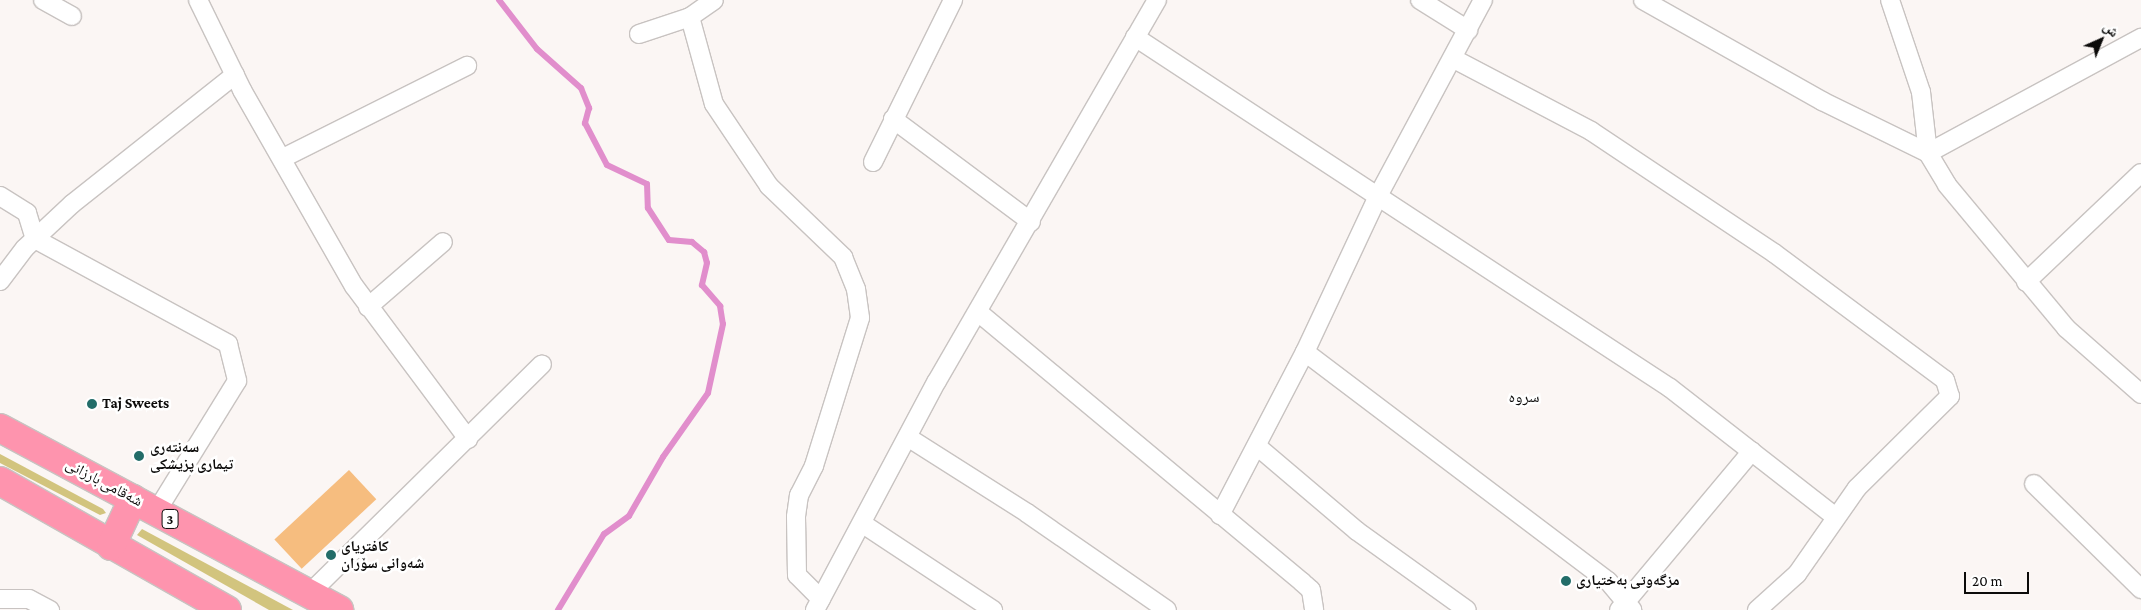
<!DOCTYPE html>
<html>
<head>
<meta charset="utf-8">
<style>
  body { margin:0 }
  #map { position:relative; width:2141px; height:610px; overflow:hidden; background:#fbf6f4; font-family:"Crimson Pro","Noto Naskh Arabic",serif }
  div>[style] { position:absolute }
  .green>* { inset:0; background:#d2c47e }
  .stream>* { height:6px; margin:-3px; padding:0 3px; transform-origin:3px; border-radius:3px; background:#e18ecc }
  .building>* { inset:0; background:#f6bd7f; transform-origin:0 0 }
  .roads { filter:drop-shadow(1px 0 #c8c3c1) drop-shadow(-1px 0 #c8c3c1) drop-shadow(0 1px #c8c3c1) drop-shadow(0 -1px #c8c3c1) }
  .minor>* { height:18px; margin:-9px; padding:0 9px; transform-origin:9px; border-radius:9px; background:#fff }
  .trunk>* { height:28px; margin:-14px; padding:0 14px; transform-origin:14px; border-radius:14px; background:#fe94ae }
  .dots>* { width:14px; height:14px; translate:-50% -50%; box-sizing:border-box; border:2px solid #fff; border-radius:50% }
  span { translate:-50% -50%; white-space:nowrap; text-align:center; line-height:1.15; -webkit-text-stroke:5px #fff; paint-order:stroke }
  .shield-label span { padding:1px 4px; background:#fff; border:1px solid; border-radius:4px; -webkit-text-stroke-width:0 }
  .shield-label { font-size:14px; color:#0c0b0a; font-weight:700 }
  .poi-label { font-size:15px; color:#0c0b0a; font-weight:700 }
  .left { translate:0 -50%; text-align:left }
  .street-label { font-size:15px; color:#0c0b0a }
  .neighbourhood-label { font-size:16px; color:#0c0b0a }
  .north { position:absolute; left:2076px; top:15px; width:50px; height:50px; -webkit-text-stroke:4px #fff; paint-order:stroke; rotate:44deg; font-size:14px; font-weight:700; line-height:20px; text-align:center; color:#0c0b0a }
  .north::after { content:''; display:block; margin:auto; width:18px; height:22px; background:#0c0b0a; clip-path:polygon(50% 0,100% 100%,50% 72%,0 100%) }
  .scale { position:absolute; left:1964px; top:572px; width:65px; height:22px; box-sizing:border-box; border:2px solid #0c0b0a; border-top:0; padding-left:6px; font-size:15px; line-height:18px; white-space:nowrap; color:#0c0b0a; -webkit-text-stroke:4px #fff; paint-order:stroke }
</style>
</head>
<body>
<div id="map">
  <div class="green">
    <div style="clip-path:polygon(0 454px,103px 509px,106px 513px,100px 515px,0 463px)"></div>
    <div style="clip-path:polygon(142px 529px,293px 610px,269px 610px,137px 535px)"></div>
  </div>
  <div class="stream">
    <div style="left:499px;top:0;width:62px;rotate:52.2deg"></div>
    <div style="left:537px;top:49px;width:59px;rotate:41.6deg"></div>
    <div style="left:581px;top:88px;width:22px;rotate:68deg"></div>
    <div style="left:589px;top:108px;width:16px;rotate:105deg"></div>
    <div style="left:585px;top:123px;width:47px;rotate:62.4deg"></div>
    <div style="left:607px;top:165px;width:44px;rotate:25.4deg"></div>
    <div style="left:647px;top:184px;width:24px;rotate:88deg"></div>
    <div style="left:648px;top:208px;width:38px;rotate:57deg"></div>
    <div style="left:669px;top:240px;width:23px;rotate:5deg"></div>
    <div style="left:692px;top:242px;width:16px;rotate:40deg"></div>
    <div style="left:704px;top:252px;width:11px;rotate:75deg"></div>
    <div style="left:707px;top:263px;width:23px;rotate:103deg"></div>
    <div style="left:702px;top:285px;width:28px;rotate:49deg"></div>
    <div style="left:720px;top:306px;width:18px;rotate:81deg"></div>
    <div style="left:723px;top:324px;width:71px;rotate:102.3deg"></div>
    <div style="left:708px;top:393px;width:78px;rotate:125.1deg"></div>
    <div style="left:663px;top:457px;width:68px;rotate:120deg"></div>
    <div style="left:629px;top:516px;width:31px;rotate:144deg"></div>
    <div style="left:604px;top:534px;width:89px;rotate:121.2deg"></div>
  </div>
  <div class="building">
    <div style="left:349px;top:470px;width:40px;height:102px;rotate:47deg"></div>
  </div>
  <div class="roads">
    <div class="minor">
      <div style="left:43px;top:0;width:33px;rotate:29deg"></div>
      <div style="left:198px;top:0;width:100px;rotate:63.9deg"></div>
      <div style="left:242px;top:90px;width:226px;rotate:60.3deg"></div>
      <div style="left:354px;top:286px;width:191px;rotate:53.3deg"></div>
      <div style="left:1420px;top:0;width:57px;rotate:32deg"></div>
      <div style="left:1643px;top:0;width:206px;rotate:29.4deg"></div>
      <div style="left:1822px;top:101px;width:118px;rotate:26.1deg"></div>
      <div style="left:1928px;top:153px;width:242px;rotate:-28.4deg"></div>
      <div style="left:1890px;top:0;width:97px;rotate:71.4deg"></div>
      <div style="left:1921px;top:92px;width:61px;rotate:83.5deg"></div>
      <div style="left:1928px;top:153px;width:37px;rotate:59deg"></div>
      <div style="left:1947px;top:185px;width:186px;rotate:50.2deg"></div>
      <div style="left:2066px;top:328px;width:100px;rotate:41.3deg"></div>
      <div style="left:690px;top:17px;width:90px;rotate:74.6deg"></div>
      <div style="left:714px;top:104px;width:99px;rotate:56.1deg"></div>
      <div style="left:769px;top:186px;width:103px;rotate:43.8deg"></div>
      <div style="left:843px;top:257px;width:35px;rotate:68deg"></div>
      <div style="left:856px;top:289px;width:29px;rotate:82deg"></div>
      <div style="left:860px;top:318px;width:155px;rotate:107.3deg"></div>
      <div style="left:814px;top:466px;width:33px;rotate:117deg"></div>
      <div style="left:799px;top:495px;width:22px;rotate:98deg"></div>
      <div style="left:796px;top:517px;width:58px;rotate:89deg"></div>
      <div style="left:797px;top:575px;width:34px;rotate:45deg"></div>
      <div style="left:639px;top:34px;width:54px;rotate:-18.4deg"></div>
      <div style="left:690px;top:17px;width:29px;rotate:-35deg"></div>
      <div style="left:1135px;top:37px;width:640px;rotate:33.27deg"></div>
      <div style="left:1670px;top:388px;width:210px;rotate:37.9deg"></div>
      <div style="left:1454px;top:59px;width:155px;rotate:27.7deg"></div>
      <div style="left:1591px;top:131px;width:220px;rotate:33.7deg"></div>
      <div style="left:1774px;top:253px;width:213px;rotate:36.6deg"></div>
      <div style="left:1945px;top:380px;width:17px;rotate:73deg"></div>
      <div style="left:1950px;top:396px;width:131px;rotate:135.3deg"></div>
      <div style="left:1857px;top:488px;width:105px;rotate:124.9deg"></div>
      <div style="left:1797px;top:574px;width:54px;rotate:138deg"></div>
      <div style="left:893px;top:119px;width:172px;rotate:36.7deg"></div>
      <div style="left:283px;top:158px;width:206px;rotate:-26.6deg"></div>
      <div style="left:873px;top:162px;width:181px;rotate:-63.7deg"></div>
      <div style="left:0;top:196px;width:32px;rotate:32deg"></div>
      <div style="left:27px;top:213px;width:27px;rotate:73deg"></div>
      <div style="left:35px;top:239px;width:220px;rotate:28.5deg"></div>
      <div style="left:228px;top:344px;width:38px;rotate:76deg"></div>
      <div style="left:237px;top:381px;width:154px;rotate:121.7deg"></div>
      <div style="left:0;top:281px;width:41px;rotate:-52.9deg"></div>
      <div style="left:25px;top:248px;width:64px;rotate:-43.1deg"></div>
      <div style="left:72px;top:204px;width:208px;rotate:-38.4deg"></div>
      <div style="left:2026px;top:282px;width:158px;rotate:-43.5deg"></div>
      <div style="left:368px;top:307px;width:99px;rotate:-40.9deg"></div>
      <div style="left:978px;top:312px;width:422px;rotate:39.8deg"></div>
      <div style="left:1302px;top:582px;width:12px;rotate:42deg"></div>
      <div style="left:1311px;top:590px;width:20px;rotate:81deg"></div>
      <div style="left:1305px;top:352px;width:380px;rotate:37.1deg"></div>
      <div style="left:1608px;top:581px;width:38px;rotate:50deg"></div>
      <div style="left:909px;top:438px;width:140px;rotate:32.4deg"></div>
      <div style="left:1027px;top:513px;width:170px;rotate:34.7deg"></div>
      <div style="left:1258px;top:447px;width:130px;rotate:40.3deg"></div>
      <div style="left:1357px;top:531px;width:135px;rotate:35.7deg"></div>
      <div style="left:2034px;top:484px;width:150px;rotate:44.5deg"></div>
      <div style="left:1220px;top:515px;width:184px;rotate:-62.5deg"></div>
      <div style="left:1305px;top:352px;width:174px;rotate:-64.9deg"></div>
      <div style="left:1379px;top:194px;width:220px;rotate:-61.8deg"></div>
      <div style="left:863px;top:524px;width:156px;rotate:33.5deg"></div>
      <div style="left:309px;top:594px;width:327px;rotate:-44.6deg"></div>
      <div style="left:0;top:599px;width:29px"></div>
      <div style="left:29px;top:599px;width:24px;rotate:28deg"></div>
      <div style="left:815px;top:610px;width:259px;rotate:-62deg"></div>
      <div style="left:937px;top:381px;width:440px;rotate:-60deg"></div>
      <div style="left:1619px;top:610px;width:207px;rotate:-50.1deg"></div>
    </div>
    <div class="trunk">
      <div style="left:0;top:428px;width:385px;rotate:28.2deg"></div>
      <div style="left:0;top:481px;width:261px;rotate:29.6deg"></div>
      <div style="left:111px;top:546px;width:52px;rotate:-64.9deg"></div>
    </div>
  </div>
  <div class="dots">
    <div style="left:92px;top:404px;background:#236d69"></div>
    <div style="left:139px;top:456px;background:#236d69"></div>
    <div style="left:331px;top:555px;background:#236d69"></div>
    <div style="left:1566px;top:581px;background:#236d69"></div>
  </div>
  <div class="shield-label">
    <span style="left:170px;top:519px">3</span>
  </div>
  <div class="poi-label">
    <span class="left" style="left:102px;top:404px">Taj Sweets</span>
    <span class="left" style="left:150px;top:456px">سەنتەری<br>تیماری پزیشکی</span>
    <span class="left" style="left:341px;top:555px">کافتریای<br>شەوانی سۆران</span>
    <span class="left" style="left:1576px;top:581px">مزگەوتی بەختیاری</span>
  </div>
  <div class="street-label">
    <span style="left:104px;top:483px;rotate:28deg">شەقامی بارزانی</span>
  </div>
  <div class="neighbourhood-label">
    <span style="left:1524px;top:397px">سروە</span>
  </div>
  <div class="north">ش</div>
  <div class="scale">20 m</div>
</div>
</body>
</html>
